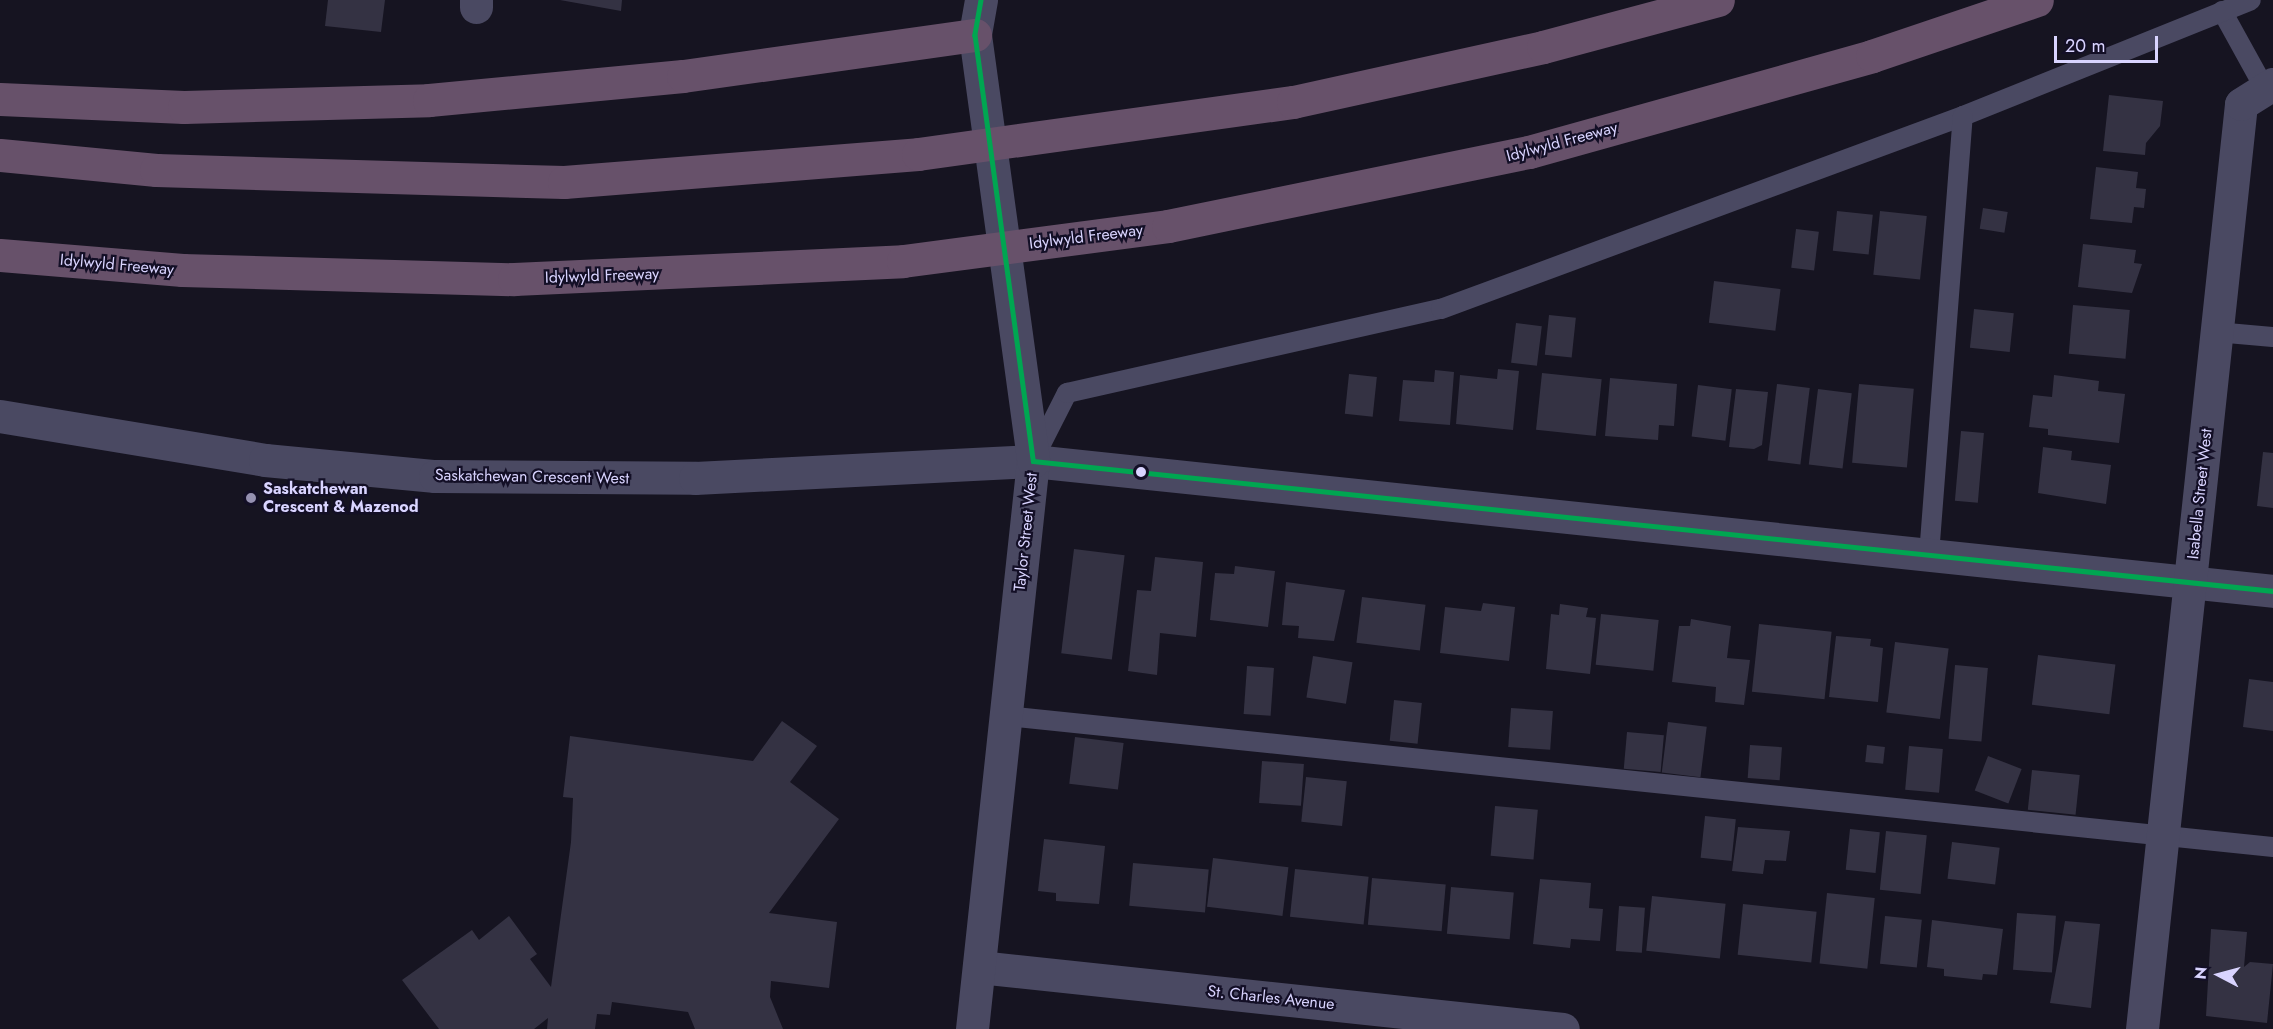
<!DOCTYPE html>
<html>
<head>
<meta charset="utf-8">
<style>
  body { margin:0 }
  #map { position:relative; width:2273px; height:1029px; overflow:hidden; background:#161421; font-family:Jost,sans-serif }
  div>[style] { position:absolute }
  .building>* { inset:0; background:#343243; transform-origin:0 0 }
  .service>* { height:20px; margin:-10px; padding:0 10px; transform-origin:10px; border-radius:10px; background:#4a4962 }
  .minor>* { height:33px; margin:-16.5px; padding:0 16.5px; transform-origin:16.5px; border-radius:16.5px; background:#4a4962 }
  .tertiary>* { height:33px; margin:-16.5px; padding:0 16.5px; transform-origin:16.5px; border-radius:16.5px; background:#4a4962 }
  .motorway>* { height:33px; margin:-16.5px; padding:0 16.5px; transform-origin:16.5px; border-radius:16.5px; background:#67516a }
  .bus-1>* { height:4.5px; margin:-2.25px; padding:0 2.25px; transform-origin:2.25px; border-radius:2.25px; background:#00a651 }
  .dots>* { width:16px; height:16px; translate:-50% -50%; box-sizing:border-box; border:3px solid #130f26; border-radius:50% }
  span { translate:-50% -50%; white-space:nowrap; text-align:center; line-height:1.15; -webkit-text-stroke:4.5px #130f26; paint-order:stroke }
  .street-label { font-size:16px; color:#d9d4ff }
  .poi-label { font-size:16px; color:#d9d4ff; font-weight:700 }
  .left { translate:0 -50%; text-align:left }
  .north { position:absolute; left:2189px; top:945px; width:60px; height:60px; -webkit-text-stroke:4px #130f26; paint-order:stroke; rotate:276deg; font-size:16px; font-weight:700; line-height:24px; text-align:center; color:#d9d4ff }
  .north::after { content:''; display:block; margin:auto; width:21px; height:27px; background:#d9d4ff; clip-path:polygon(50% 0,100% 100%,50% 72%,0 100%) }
  .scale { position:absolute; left:2054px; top:36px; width:104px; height:27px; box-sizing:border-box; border:3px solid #d9d4ff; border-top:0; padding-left:8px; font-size:18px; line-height:21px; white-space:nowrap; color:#d9d4ff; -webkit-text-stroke:4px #130f26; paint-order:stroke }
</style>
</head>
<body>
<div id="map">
  <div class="building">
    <div style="clip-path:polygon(328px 0,385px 0,381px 32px,325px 26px)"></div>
    <div style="clip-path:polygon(560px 0,622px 0,621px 11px)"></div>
    <div style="clip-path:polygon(2109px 95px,2163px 101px,2160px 126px,2146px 143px,2145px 155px,2103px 151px)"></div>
    <div style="clip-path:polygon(2096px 167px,2138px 172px,2136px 188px,2146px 189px,2144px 208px,2134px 207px,2132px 223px,2090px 219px)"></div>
    <div style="left:1983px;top:208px;width:25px;height:21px;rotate:9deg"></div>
    <div style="left:1837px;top:211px;width:36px;height:40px;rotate:6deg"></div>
    <div style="left:1880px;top:211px;width:47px;height:64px;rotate:6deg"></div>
    <div style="left:1796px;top:229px;width:23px;height:39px;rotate:7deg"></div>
    <div style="clip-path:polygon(2083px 244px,2136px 250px,2134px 263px,2142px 264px,2132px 293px,2078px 287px)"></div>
    <div style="left:1714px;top:281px;width:67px;height:42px;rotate:7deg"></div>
    <div style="left:2073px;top:305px;width:57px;height:49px;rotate:5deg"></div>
    <div style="left:1974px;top:309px;width:40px;height:39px;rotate:6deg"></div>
    <div style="left:1549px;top:315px;width:27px;height:40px;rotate:6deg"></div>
    <div style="left:1516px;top:323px;width:26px;height:40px;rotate:7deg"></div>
    <div style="clip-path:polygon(1498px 369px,1519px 371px,1513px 430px,1456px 424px,1460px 375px,1497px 379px)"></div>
    <div style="clip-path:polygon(1435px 370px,1454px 372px,1450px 425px,1399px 421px,1403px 380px,1434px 382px)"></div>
    <div style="left:1542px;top:373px;width:60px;height:57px;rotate:6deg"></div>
    <div style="left:1349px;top:374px;width:28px;height:40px;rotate:6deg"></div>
    <div style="clip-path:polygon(2054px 375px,2099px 381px,2098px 391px,2125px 394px,2119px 443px,2048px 435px,2048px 429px,2029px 427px,2033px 395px,2052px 397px)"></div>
    <div style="clip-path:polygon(1610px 378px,1677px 384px,1674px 426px,1659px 425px,1658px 440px,1605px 436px)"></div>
    <div style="left:1777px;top:384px;width:33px;height:77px;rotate:7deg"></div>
    <div style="left:1859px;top:384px;width:55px;height:79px;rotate:5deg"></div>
    <div style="left:1698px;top:385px;width:34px;height:52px;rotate:7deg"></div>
    <div style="clip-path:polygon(1736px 389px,1768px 392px,1762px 445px,1754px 449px,1729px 447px)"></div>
    <div style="left:1818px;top:389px;width:34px;height:76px;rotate:7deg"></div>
    <div style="left:1961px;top:431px;width:23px;height:70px;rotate:5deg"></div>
    <div style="clip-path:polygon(2043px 447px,2072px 451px,2071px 460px,2111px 465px,2106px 504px,2038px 493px)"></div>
    <div style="clip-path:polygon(2263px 452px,2273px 453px,2273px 508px,2257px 506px)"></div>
    <div style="left:1074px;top:549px;width:51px;height:105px;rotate:7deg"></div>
    <div style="clip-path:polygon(1155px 557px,1203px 562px,1196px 637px,1160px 633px,1157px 675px,1128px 671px,1137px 590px,1151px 591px)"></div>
    <div style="clip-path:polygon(1235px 566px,1275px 571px,1268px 627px,1210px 620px,1215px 573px,1234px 574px)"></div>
    <div style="clip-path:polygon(1286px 582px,1345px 590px,1334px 641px,1298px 638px,1299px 626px,1282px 625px)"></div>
    <div style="left:1362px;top:597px;width:64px;height:46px;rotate:7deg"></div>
    <div style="clip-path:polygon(1483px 603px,1515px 607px,1509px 661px,1440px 653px,1445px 607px,1481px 611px)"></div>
    <div style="clip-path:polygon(1560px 604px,1588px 608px,1586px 617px,1596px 618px,1590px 674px,1546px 669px,1551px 614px,1559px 615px)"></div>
    <div style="left:1601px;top:614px;width:58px;height:51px;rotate:6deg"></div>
    <div style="clip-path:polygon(1691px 619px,1731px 626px,1727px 658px,1750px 660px,1744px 705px,1715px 702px,1716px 687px,1672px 682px,1679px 626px,1690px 626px)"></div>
    <div style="left:1759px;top:624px;width:73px;height:68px;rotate:6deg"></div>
    <div style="clip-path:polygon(1836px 636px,1871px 639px,1870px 646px,1883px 648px,1878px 702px,1829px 697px)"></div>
    <div style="left:1895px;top:642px;width:54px;height:71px;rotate:7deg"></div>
    <div style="left:2038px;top:655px;width:78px;height:50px;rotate:7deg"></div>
    <div style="left:1313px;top:656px;width:40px;height:42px;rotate:9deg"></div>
    <div style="left:1955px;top:665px;width:33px;height:74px;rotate:5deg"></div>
    <div style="left:1247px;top:666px;width:27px;height:48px;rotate:4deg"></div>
    <div style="clip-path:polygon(2249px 679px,2273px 682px,2273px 731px,2243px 727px)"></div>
    <div style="left:1394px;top:700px;width:28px;height:41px;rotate:6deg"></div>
    <div style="left:1511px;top:708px;width:42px;height:39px;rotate:4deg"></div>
    <div style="clip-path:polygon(782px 721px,817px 746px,790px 782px,839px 819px,769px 913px,837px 922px,829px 988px,771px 981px,770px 997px,783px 1029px,695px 1029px,688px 1012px,612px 1002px,610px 1015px,597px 1014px,595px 1029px,547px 1029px,548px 1018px,534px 1029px,439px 1029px,402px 980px,472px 930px,479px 940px,509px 916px,537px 954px,530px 959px,551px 987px,571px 842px,573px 798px,563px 797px,570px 736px,753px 761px)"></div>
    <div style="left:1668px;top:722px;width:39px;height:51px;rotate:7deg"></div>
    <div style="left:1627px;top:732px;width:37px;height:37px;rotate:5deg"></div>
    <div style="left:1075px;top:737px;width:49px;height:47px;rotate:7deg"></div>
    <div style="left:1750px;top:745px;width:32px;height:33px;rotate:4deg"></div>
    <div style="left:1867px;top:745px;width:18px;height:17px;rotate:6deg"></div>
    <div style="left:1909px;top:746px;width:34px;height:44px;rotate:5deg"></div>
    <div style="left:1988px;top:756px;width:36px;height:37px;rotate:21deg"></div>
    <div style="left:1262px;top:761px;width:42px;height:42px;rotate:4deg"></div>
    <div style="left:2032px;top:770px;width:48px;height:40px;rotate:6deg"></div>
    <div style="left:1306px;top:777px;width:41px;height:45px;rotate:6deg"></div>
    <div style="left:1495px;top:806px;width:43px;height:50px;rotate:5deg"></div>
    <div style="left:1705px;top:816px;width:31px;height:42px;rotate:6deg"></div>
    <div style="clip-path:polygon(1738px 827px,1790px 831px,1786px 861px,1765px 860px,1763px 874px,1732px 871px)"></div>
    <div style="left:1850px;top:829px;width:30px;height:41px;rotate:6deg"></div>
    <div style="left:1886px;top:831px;width:41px;height:59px;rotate:6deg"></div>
    <div style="clip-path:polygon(1044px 839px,1105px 846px,1099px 904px,1056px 901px,1056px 893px,1038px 891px)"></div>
    <div style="left:1952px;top:842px;width:48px;height:37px;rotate:7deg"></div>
    <div style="left:1213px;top:858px;width:76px;height:49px;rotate:7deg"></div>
    <div style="left:1133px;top:863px;width:76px;height:43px;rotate:5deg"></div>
    <div style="left:1295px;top:869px;width:74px;height:48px;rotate:6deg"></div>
    <div style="left:1372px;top:878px;width:74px;height:47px;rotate:5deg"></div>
    <div style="clip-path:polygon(1540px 879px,1591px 883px,1589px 908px,1603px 909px,1600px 941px,1571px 939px,1570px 948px,1533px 944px)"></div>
    <div style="left:1451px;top:887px;width:63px;height:47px;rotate:5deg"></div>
    <div style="left:1827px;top:893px;width:48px;height:71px;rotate:6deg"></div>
    <div style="left:1652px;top:896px;width:74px;height:55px;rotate:6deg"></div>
    <div style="left:1743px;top:904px;width:74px;height:51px;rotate:6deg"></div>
    <div style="left:1619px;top:906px;width:26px;height:45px;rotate:4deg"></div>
    <div style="left:2017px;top:913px;width:39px;height:57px;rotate:4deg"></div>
    <div style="left:1885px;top:916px;width:37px;height:48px;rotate:6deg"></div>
    <div style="clip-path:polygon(1932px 920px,2003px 929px,1997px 975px,1983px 974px,1982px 980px,1944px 976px,1944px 969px,1927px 967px)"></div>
    <div style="clip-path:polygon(2065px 921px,2100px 924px,2091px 1008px,2050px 1003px)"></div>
    <div style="clip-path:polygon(2211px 929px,2247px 932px,2244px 967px,2250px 962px,2273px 964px,2267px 1023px,2206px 1016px)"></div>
  </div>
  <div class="service">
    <div style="left:2222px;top:11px;width:89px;rotate:61.1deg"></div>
    <div style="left:2216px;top:332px;width:57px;rotate:5deg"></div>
    <div style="left:1034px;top:458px;width:73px;rotate:-63.1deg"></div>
    <div style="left:1067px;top:393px;width:383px;rotate:-12.7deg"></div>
    <div style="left:1441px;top:309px;width:557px;rotate:-20.29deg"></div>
    <div style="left:1963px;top:116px;width:310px;rotate:-21.9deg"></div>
    <div style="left:1929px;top:555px;width:440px;rotate:-85.6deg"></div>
    <div style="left:1007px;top:716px;width:1273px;rotate:5.91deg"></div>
  </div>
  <div class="minor">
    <div style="left:476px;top:7px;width:7px;rotate:-90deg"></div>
    <div style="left:0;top:416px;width:269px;rotate:9.4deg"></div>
    <div style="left:265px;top:460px;width:171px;rotate:5.4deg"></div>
    <div style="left:435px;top:476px;width:260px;rotate:0.4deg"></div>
    <div style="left:695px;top:478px;width:338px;rotate:-2.9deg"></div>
    <div style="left:1033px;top:461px;width:1247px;rotate:5.98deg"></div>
    <div style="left:979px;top:967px;width:587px;rotate:6.06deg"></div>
    <div style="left:972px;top:1029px;width:571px;rotate:-83.87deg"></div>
    <div style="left:2142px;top:1029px;width:930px;rotate:-83.89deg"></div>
    <div style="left:2241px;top:104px;width:38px;rotate:-32deg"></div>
  </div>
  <div class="tertiary">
    <div style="left:981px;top:0;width:36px;rotate:100deg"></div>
    <div style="left:975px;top:35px;width:430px;rotate:82.2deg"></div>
  </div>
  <div class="motorway">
    <div style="left:0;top:99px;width:184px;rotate:2.5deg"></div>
    <div style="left:184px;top:107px;width:245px;rotate:-1.6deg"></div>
    <div style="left:429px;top:100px;width:255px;rotate:-5.4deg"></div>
    <div style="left:683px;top:76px;width:295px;rotate:-8deg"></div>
    <div style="left:0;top:155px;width:157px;rotate:5.5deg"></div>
    <div style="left:156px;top:170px;width:408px;rotate:1.7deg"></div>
    <div style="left:564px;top:182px;width:355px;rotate:-4.5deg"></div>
    <div style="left:918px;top:154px;width:379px;rotate:-7.9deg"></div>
    <div style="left:1293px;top:102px;width:256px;rotate:-12.4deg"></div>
    <div style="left:1543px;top:47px;width:181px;rotate:-15deg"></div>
    <div style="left:0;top:255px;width:183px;rotate:4.7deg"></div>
    <div style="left:182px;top:270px;width:332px;rotate:1.6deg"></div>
    <div style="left:514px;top:279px;width:389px;rotate:-2.6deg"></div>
    <div style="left:903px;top:261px;width:267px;rotate:-7.5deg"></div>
    <div style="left:1168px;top:226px;width:369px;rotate:-11.6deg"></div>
    <div style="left:1529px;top:152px;width:356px;rotate:-15.6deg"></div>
    <div style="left:1872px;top:56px;width:174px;rotate:-18.7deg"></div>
  </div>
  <div class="bus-1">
    <div style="left:981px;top:0;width:36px;rotate:100deg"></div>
    <div style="left:975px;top:35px;width:430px;rotate:82.2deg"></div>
    <div style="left:1033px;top:461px;width:1247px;rotate:5.98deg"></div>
  </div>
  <div class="dots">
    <div style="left:1141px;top:472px;background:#d9d4ff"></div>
    <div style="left:251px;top:498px;background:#9591b1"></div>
  </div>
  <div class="street-label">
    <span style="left:1562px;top:142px;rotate:-15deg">Idylwyld Freeway</span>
    <span style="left:1086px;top:237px;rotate:-7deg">Idylwyld Freeway</span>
    <span style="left:117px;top:265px;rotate:5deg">Idylwyld Freeway</span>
    <span style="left:602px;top:276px;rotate:-2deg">Idylwyld Freeway</span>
    <span style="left:532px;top:477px;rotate:1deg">Saskatchewan Crescent West</span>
    <span style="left:2200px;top:494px;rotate:-84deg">Isabella Street West</span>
    <span style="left:1026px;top:532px;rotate:-84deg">Taylor Street West</span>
    <span style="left:1271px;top:998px;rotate:6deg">St. Charles Avenue</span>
  </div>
  <div class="poi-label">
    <span class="left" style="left:263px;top:498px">Saskatchewan<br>Crescent &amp; Mazenod</span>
  </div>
  <div class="north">N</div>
  <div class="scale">20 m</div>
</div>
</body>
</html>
